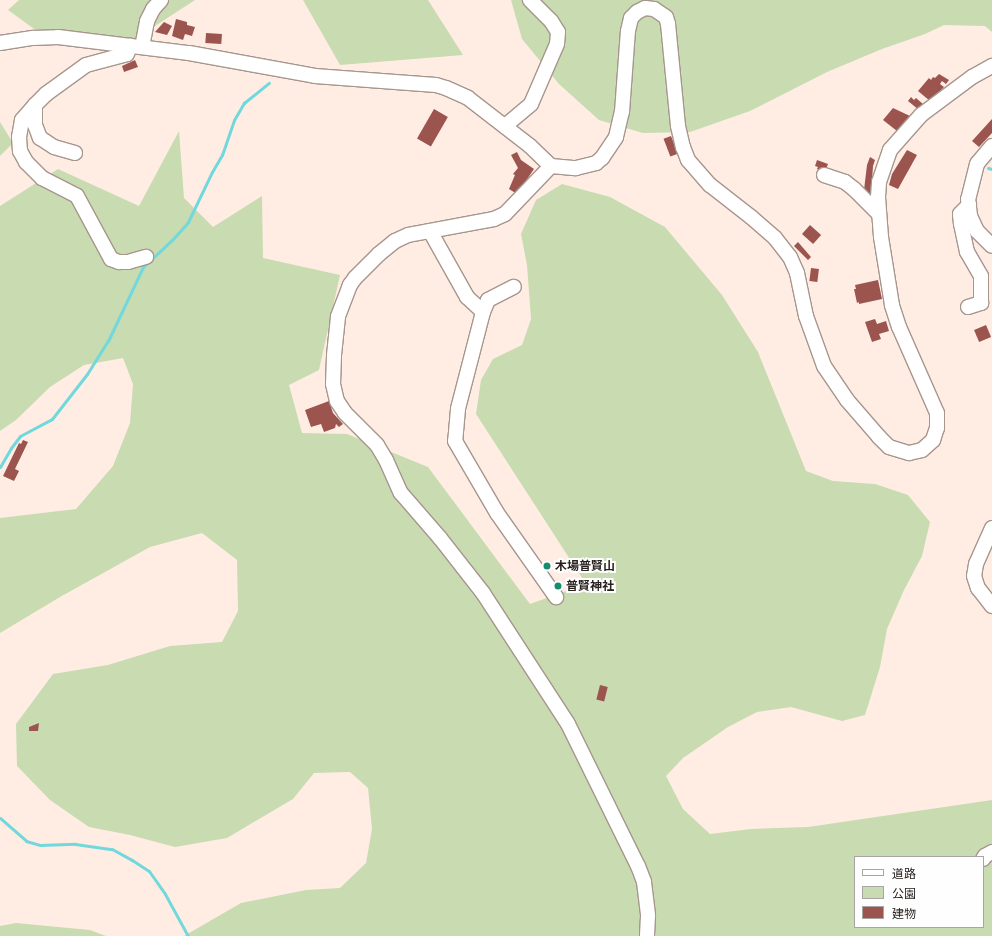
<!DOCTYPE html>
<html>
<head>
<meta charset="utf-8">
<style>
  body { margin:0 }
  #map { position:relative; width:992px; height:936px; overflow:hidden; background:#ffede4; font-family:Inter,"Noto Sans JP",sans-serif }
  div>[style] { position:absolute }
  .green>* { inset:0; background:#c9dbb0 }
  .stream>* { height:3px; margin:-1.5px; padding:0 1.5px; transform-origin:1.5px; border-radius:1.5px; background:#71d8dc }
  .building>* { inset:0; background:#9c544f; transform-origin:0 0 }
  .roads { filter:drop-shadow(1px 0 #a6968d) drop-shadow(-1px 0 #a6968d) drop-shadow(0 1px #a6968d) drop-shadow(0 -1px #a6968d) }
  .minor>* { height:14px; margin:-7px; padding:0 7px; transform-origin:7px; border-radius:7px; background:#fff }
  .dots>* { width:11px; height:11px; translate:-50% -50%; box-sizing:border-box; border:2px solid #fefefe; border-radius:50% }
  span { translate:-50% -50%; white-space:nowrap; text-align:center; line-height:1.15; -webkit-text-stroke:4px #fefefe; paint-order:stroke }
  .poi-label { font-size:12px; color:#27201d; font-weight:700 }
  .left { translate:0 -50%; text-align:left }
  .legend { position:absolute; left:854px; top:856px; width:130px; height:72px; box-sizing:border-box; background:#fefefe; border:1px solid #a8a5a4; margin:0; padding:5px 7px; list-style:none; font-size:12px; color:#27201d }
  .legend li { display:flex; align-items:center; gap:8px; height:20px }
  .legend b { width:20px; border:1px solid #a8a5a4 }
</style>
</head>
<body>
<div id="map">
  <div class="green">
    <div style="clip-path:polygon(19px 0,195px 0,135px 39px,37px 31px,8px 10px)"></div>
    <div style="clip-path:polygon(303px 0,428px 0,463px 55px,340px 65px)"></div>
    <div style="clip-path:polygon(511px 0,992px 0,992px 32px,985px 26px,944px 25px,925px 34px,882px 49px,827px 72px,750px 111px,690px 132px,643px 133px,599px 120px,559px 84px,522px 39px)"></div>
    <div style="clip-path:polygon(0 122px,13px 143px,0 156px)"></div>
    <div style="clip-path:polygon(evenodd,179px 131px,184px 198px,213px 227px,262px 196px,263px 258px,340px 275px,319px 370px,289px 385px,302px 433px,347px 434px,428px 467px,530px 604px,586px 584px,476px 414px,481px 380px,493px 359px,522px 345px,531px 319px,527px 265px,521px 234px,536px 200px,562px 184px,610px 197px,665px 227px,722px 295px,758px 352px,806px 471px,833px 481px,875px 484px,908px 495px,930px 522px,922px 556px,904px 590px,887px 629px,880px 667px,865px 715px,842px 721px,791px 707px,757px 712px,728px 727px,683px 758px,666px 776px,683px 809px,710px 834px,751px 829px,808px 827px,992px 800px,992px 936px,184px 936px,241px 903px,306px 890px,340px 888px,366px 863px,372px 829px,368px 788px,350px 772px,314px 773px,293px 799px,227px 838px,175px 847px,130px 835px,89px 827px,50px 800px,17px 766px,16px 724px,53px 674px,108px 665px,170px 646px,222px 642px,238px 611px,237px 560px,202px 533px,150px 547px,60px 597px,0 633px,0 518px,76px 509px,113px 466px,130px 423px,133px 384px,123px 358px,84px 365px,50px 387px,16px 420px,0 431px,0 206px,58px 169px,139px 206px,179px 131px,855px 857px,983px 857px,983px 927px,855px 927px,855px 857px)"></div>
    <div style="clip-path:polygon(16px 923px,90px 930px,106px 936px,0 936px,0 926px)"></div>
  </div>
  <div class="stream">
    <div style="left:988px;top:168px;width:4px;rotate:14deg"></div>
    <div style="left:0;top:467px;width:22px;rotate:-60deg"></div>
    <div style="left:11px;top:448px;width:15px;rotate:-53deg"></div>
    <div style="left:20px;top:436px;width:36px;rotate:-28deg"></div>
    <div style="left:52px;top:419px;width:57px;rotate:-52.1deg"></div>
    <div style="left:87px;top:374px;width:39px;rotate:-58deg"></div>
    <div style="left:108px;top:341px;width:82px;rotate:-64.7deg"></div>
    <div style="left:143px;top:267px;width:40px;rotate:-43deg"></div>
    <div style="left:172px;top:240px;width:24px;rotate:-48deg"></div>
    <div style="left:188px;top:222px;width:55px;rotate:-64.4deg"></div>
    <div style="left:212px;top:172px;width:20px;rotate:-60deg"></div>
    <div style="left:222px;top:155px;width:37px;rotate:-71deg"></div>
    <div style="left:234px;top:120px;width:20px;rotate:-60deg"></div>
    <div style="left:244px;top:103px;width:32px;rotate:-39deg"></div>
    <div style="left:0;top:818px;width:35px;rotate:41deg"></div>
    <div style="left:26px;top:841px;width:15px;rotate:16deg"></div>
    <div style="left:40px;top:845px;width:35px;rotate:-2deg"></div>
    <div style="left:75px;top:844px;width:37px;rotate:8deg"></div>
    <div style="left:112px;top:849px;width:23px;rotate:29deg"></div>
    <div style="left:132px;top:860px;width:20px;rotate:33deg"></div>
    <div style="left:149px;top:871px;width:28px;rotate:55deg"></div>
    <div style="left:165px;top:894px;width:48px;rotate:61.3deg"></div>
  </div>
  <div class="building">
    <div style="clip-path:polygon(176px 19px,187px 22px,187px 25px,195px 27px,192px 36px,185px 34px,183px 40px,172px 36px)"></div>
    <div style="clip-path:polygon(164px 22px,172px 26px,167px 35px,155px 32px)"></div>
    <div style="left:206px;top:33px;width:16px;height:10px;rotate:4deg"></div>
    <div style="clip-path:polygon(135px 60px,138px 67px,124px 72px,122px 66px)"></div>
    <div style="clip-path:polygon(939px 74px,949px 80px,946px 84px,942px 81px,940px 84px,944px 87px,930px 101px,918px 91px,929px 78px,931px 80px,933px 77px,935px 78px)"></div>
    <div style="clip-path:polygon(911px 97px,914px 100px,916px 98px,923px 104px,919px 110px,908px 101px)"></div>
    <div style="clip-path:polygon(893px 108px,910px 116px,897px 131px,883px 120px)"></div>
    <div style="left:434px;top:109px;width:16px;height:34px;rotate:30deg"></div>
    <div style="clip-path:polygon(992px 119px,992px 133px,979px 147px,972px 141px)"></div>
    <div style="left:671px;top:136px;width:19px;height:8px;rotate:69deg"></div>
    <div style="clip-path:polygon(907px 150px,917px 155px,898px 189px,889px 185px,892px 174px)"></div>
    <div style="clip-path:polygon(517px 152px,521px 160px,534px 169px,517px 194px,509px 189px,515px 175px,513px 174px,518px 168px,511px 155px)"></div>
    <div style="clip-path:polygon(870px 157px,875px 160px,873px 166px,871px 194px,864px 190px,867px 165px)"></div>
    <div style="clip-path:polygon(817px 160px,828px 164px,826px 169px,822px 168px,821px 171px,817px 169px,818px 167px,815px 166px)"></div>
    <div style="left:810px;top:225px;width:15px;height:12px;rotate:42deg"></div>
    <div style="clip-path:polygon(798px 242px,811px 257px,808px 260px,794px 246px)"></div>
    <div style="left:811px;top:268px;width:8px;height:13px;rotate:7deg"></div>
    <div style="clip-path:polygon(878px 280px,882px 299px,859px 304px,859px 302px,857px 303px,854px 289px,856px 289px,855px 285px)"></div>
    <div style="clip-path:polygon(875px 319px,877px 324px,886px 321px,889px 331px,879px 334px,881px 339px,872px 342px,865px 322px)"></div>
    <div style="left:986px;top:325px;width:13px;height:13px;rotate:67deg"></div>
    <div style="clip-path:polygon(329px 401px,333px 413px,343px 424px,339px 427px,336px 424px,335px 428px,324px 432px,321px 424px,311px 427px,305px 410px)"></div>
    <div style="clip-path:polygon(23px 440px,28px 442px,15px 469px,19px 471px,14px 481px,3px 476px,19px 443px,21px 444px)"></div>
    <div style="left:600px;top:685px;width:8px;height:15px;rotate:14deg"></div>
    <div style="clip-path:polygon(39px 723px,38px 731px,29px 731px,29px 727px)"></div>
  </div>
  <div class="roads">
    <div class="minor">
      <div style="left:0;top:43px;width:33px;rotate:-9deg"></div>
      <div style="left:33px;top:38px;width:25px;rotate:-2deg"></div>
      <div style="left:58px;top:37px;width:132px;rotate:7deg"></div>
      <div style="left:189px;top:53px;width:128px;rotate:10.3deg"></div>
      <div style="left:315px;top:76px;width:121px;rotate:4.3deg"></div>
      <div style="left:436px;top:85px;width:10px;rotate:17deg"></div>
      <div style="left:446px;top:88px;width:24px;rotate:24deg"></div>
      <div style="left:468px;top:98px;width:78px;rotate:37.7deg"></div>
      <div style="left:530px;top:146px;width:29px;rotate:44deg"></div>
      <div style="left:551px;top:166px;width:25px;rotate:5deg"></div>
      <div style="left:576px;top:168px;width:21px;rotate:-14deg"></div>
      <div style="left:596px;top:163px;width:8px;rotate:-40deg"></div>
      <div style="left:602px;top:158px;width:25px;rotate:-56deg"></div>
      <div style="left:616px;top:137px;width:26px;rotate:-77deg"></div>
      <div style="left:622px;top:112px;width:81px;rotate:-85.8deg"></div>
      <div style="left:628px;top:31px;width:13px;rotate:-77deg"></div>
      <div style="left:631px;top:18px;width:8px;rotate:-45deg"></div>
      <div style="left:637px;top:12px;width:9px;rotate:-27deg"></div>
      <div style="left:645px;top:8px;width:9px;rotate:6deg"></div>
      <div style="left:654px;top:9px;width:14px;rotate:34deg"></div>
      <div style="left:666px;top:17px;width:7px;rotate:74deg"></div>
      <div style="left:668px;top:24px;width:102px;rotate:84.4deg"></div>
      <div style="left:678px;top:126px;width:22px;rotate:77deg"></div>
      <div style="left:683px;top:147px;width:14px;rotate:69deg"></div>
      <div style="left:688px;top:160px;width:33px;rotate:49deg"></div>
      <div style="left:710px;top:185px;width:52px;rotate:38deg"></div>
      <div style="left:751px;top:217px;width:32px;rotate:41deg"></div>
      <div style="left:775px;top:238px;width:24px;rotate:52deg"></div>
      <div style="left:790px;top:257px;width:17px;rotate:66deg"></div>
      <div style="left:797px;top:273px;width:44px;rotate:78.2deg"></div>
      <div style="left:806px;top:316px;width:53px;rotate:70.2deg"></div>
      <div style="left:824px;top:366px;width:41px;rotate:55.9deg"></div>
      <div style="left:847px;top:400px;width:49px;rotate:49.1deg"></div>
      <div style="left:879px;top:437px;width:14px;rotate:45deg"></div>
      <div style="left:889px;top:447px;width:21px;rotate:17deg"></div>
      <div style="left:909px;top:453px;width:13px;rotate:-13deg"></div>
      <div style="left:922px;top:450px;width:15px;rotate:-42deg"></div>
      <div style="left:933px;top:440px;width:13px;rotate:-72deg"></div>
      <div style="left:937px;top:428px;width:15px;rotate:-90deg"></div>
      <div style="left:937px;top:413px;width:94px;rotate:-113.8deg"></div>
      <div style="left:899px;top:327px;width:23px;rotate:-108deg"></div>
      <div style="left:892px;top:305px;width:69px;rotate:-99.2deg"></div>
      <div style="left:881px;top:237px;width:40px;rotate:-94.3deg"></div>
      <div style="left:878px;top:197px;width:15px;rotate:-86deg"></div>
      <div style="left:879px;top:182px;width:34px;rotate:-71deg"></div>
      <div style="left:890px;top:150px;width:47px;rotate:-48.5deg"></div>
      <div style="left:921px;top:115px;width:64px;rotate:-36.7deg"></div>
      <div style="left:972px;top:77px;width:23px;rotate:-29deg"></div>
      <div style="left:142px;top:47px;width:26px;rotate:-79deg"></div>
      <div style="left:147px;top:21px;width:13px;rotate:-63deg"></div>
      <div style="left:153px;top:9px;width:12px;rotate:-48deg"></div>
      <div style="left:35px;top:105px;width:20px;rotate:131deg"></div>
      <div style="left:22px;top:120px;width:17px;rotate:100deg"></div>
      <div style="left:19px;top:137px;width:14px;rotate:86deg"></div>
      <div style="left:20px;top:151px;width:13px;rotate:61deg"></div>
      <div style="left:26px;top:162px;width:23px;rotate:45deg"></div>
      <div style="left:42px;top:178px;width:39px;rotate:27deg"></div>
      <div style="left:77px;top:196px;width:72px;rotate:61.6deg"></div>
      <div style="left:111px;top:259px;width:9px;rotate:21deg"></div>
      <div style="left:119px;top:262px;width:9px"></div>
      <div style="left:128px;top:262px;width:19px;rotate:-16deg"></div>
      <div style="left:505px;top:126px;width:34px;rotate:-40deg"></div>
      <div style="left:531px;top:104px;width:65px;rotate:-66.6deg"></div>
      <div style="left:557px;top:44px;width:12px;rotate:-85deg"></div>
      <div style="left:558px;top:32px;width:13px;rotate:-122deg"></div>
      <div style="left:551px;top:21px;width:30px;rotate:-135deg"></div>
      <div style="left:992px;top:146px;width:23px;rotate:130deg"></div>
      <div style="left:977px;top:164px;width:36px;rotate:104deg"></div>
      <div style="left:968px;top:199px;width:17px;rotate:83deg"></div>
      <div style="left:970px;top:216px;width:17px;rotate:65deg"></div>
      <div style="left:977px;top:231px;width:21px;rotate:45deg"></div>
      <div style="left:75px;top:153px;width:22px;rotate:-164deg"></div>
      <div style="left:54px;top:147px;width:17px;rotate:-147deg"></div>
      <div style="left:40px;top:138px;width:14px;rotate:-111deg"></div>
      <div style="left:35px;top:125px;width:20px;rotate:-90deg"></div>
      <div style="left:35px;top:105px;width:16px;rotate:-45deg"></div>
      <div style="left:46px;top:94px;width:49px;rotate:-35.9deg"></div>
      <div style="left:86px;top:65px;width:42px;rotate:-15deg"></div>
      <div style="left:127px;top:54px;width:9px;rotate:-69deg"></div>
      <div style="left:551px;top:166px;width:66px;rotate:133.8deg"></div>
      <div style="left:505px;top:214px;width:12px;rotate:156deg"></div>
      <div style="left:494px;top:219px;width:87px;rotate:169.5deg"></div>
      <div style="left:408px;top:235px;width:14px;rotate:155deg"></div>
      <div style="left:395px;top:241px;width:21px;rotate:141deg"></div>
      <div style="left:379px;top:254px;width:34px;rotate:135deg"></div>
      <div style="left:355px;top:278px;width:9px;rotate:126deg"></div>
      <div style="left:350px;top:285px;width:34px;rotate:111deg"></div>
      <div style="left:338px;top:317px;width:39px;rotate:96deg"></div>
      <div style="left:334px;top:356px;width:28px;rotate:92deg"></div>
      <div style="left:333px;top:384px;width:17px;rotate:77deg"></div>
      <div style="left:337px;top:401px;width:14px;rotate:56deg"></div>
      <div style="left:345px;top:413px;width:45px;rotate:45deg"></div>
      <div style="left:377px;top:445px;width:17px;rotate:59deg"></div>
      <div style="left:386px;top:460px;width:36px;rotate:66deg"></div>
      <div style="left:401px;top:493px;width:60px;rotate:49.1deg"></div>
      <div style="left:440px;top:538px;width:70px;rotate:52deg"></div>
      <div style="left:483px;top:593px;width:156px;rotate:57deg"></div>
      <div style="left:568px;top:724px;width:158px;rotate:63.8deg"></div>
      <div style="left:638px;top:866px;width:17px;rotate:69deg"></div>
      <div style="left:644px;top:882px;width:34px;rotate:83deg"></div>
      <div style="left:648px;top:916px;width:20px;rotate:93deg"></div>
      <div style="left:824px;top:175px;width:22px;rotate:18deg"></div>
      <div style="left:845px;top:182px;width:11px;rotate:38deg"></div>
      <div style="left:854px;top:189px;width:35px;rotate:45deg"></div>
      <div style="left:430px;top:231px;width:76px;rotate:60.7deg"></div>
      <div style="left:467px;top:297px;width:22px;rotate:43deg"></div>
      <div style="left:483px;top:312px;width:100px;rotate:104.5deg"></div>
      <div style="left:458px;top:409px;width:32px;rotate:95deg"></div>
      <div style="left:455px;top:441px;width:83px;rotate:59.7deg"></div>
      <div style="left:497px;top:513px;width:103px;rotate:54.9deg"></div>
      <div style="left:968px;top:307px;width:14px;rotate:-17deg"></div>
      <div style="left:981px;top:303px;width:27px;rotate:-90deg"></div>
      <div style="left:981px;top:276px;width:28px;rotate:-120deg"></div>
      <div style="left:967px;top:252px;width:29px;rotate:-102deg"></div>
      <div style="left:961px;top:224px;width:10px;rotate:-96deg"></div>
      <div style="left:960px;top:214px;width:13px;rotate:-45deg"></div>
      <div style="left:483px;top:312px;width:13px;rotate:-67deg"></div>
      <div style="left:488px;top:300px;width:29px;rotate:-27deg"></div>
      <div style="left:992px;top:528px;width:39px;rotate:114deg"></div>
      <div style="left:976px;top:564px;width:12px;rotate:99deg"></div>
      <div style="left:974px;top:576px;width:13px;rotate:72deg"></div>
      <div style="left:978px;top:588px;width:23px;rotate:52deg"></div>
      <div style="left:983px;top:859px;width:4px;rotate:-56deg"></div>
      <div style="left:985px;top:856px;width:8px;rotate:-30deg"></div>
    </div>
  </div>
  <div class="dots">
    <div style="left:547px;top:566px;background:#168d6f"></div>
    <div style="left:558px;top:586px;background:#168d6f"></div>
  </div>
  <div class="poi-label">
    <span class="left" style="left:555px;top:566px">木場普賢山</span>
    <span class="left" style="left:566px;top:586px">普賢神社</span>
  </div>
  <ul class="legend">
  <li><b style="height:5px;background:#fff"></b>道路</li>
  <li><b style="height:11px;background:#c9dbb0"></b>公園</li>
  <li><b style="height:11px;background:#9c544f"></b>建物</li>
  </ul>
</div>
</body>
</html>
